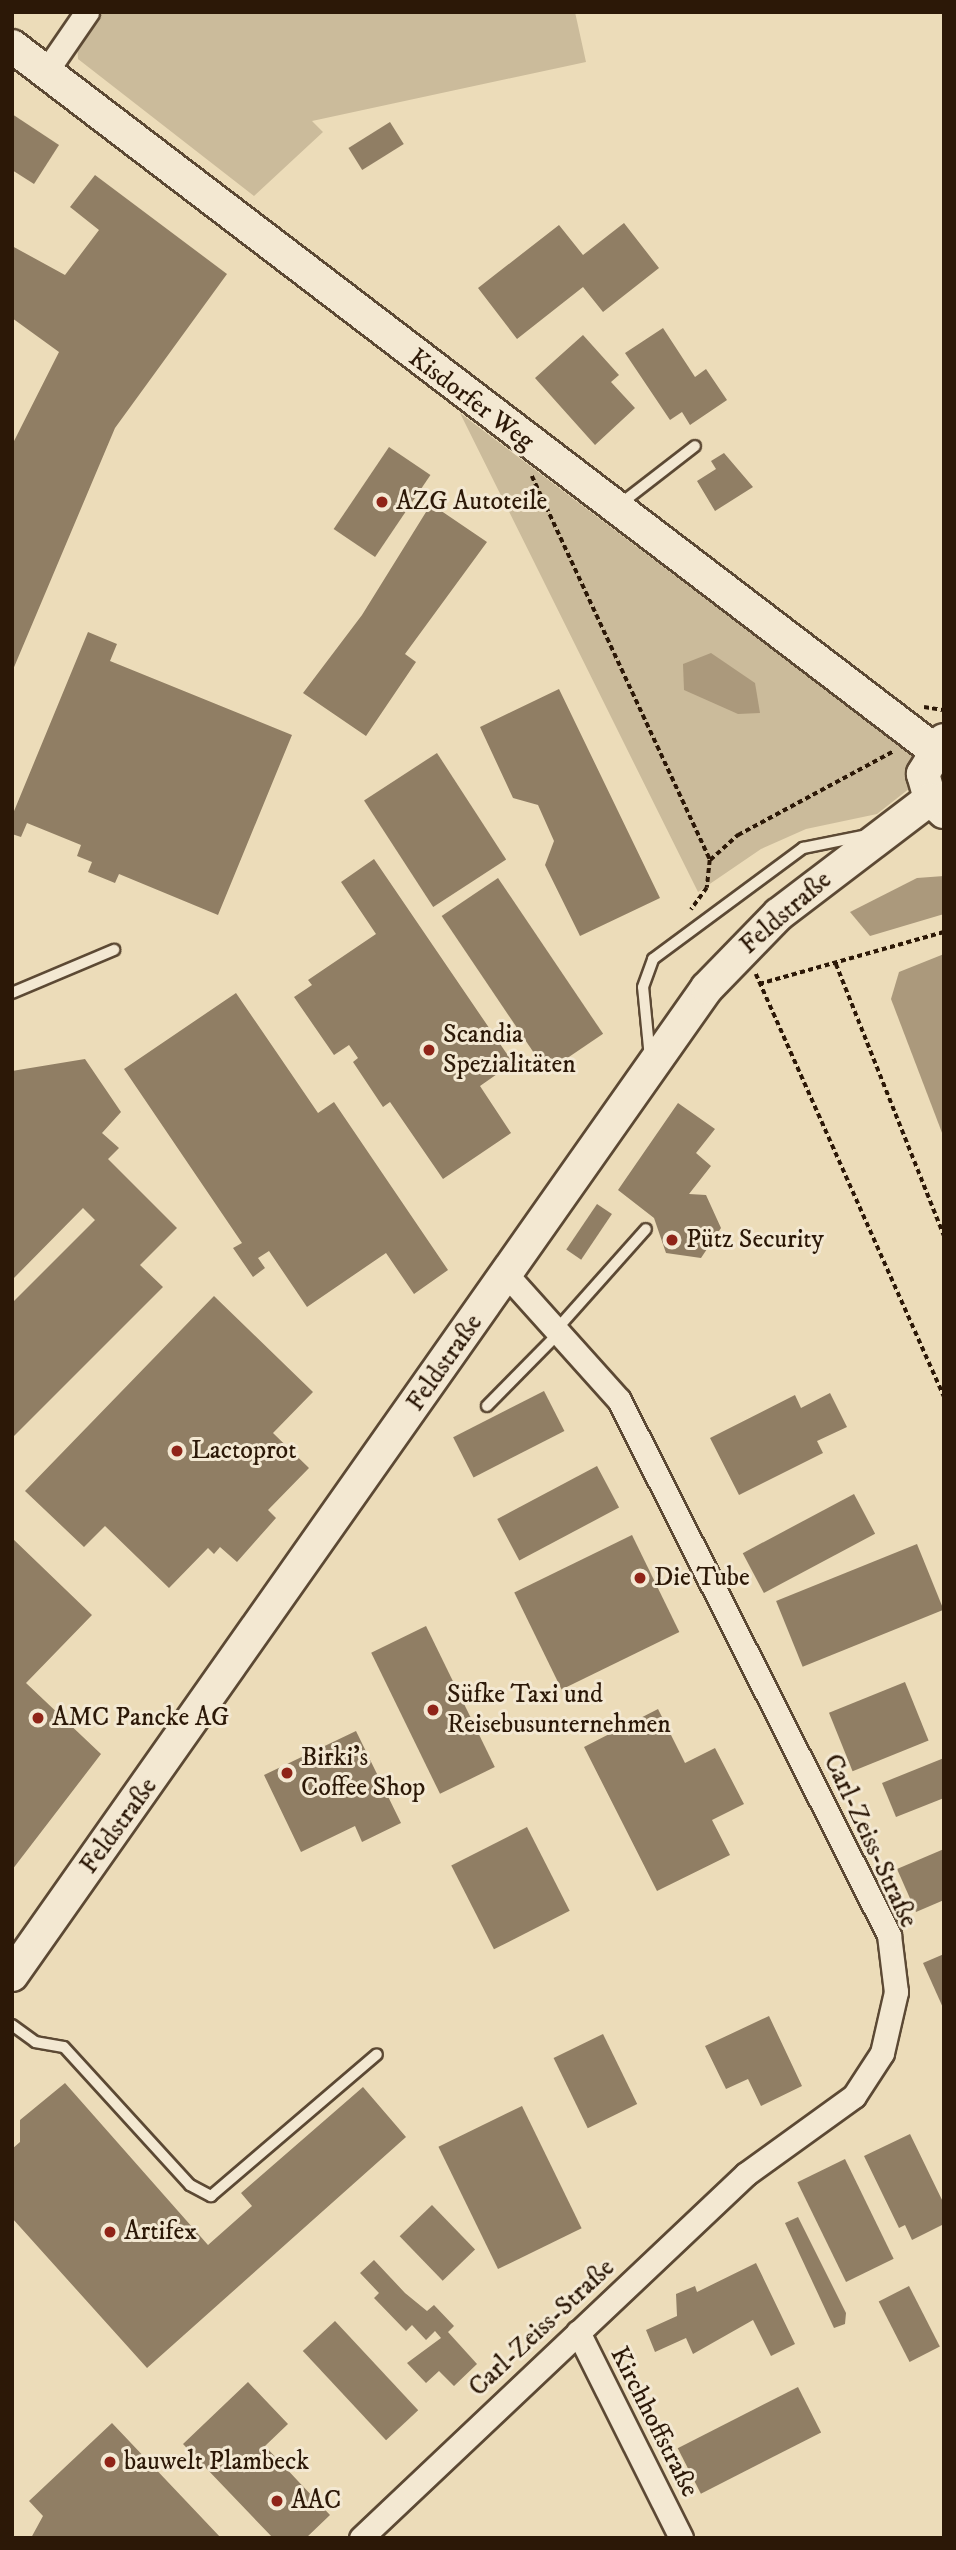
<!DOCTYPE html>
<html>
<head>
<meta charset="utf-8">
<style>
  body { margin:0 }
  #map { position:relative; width:956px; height:2550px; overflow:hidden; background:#ecdcb9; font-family:"IM FELL DW Pica",serif }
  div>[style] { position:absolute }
  .green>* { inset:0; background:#cbbb9b }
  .water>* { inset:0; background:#ab997c }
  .building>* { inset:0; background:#907e64; transform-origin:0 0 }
  .path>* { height:3.5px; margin-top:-1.75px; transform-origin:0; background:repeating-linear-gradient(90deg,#2c1807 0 5px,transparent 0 8.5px) }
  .roads { filter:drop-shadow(2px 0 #5c4934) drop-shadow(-2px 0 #5c4934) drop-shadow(0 2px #5c4934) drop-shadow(0 -2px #5c4934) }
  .lane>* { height:10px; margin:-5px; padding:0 5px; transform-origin:5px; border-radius:5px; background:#f3e8d2 }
  .street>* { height:23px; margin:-11.5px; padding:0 11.5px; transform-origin:11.5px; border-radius:11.5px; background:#f3e8d2 }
  .secondary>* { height:32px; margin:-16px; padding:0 16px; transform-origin:16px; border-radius:16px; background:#f3e8d2 }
  .dots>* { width:19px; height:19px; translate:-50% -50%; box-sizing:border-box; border:4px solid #f3e8d2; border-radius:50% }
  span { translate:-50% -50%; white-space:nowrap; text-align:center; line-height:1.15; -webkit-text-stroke:6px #f3e8d2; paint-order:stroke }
  .street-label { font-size:26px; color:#2c1807 }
  .poi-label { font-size:26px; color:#2c1807 }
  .left { translate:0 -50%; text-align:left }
  .frame { position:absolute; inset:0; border:14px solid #2c1807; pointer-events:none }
</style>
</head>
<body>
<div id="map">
  <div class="green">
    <div style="clip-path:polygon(99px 12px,575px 12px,586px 62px,312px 121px,323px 132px,254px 196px,78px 59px,77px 42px)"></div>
    <div style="clip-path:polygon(460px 413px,912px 755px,910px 788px,877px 814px,806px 829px,761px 849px,698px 892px)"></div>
  </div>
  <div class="water">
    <div style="clip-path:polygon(711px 653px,755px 683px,760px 713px,738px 714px,684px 690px,683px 664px)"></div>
    <div style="clip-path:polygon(944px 876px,944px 914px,870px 936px,850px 912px,917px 878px)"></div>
    <div style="clip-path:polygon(944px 954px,944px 1138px,891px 999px,899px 972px)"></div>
  </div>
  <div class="building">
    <div style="clip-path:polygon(12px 114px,59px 145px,34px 184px,12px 170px)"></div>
    <div style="left:390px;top:122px;width:26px;height:49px;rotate:58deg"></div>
    <div style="clip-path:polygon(95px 175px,227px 274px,115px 428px,12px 672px,12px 445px,59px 352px,12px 318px,12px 246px,65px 275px,99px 230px,70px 207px)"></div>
    <div style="clip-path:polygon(624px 223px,659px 268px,603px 312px,583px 287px,517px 339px,478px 288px,559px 225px,583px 255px)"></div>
    <div style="clip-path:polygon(663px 328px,695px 377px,706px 369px,727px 400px,690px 425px,682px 412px,670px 420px,625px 353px)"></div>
    <div style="clip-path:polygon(583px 335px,619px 375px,611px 382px,635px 408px,595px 445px,535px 378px)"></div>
    <div style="left:389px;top:447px;width:50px;height:99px;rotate:34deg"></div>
    <div style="clip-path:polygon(724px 453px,753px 487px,715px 511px,697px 481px,716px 469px,711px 461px)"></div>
    <div style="clip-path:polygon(431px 504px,487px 542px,405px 654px,416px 662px,366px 736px,303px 693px,362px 615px)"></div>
    <div style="clip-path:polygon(88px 632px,117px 644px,110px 661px,292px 735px,218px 915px,119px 874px,115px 883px,88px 872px,92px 862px,77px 856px,81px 845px,27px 823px,21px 837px,12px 834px,12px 816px)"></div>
    <div style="clip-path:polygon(559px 689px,660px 898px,580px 936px,545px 865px,554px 841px,538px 805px,513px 798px,480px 727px)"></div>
    <div style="left:437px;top:753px;width:127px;height:87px;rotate:57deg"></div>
    <div style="clip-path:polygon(374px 859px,513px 1063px,480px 1086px,511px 1133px,443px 1179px,390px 1102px,383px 1107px,353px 1062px,358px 1058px,349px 1045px,334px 1055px,294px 997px,312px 985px,308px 980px,376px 934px,341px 882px)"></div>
    <div style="left:498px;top:878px;width:188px;height:68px;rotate:56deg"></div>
    <div style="clip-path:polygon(236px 993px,318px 1113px,334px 1102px,448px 1270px,414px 1294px,386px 1253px,307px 1307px,269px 1251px,258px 1258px,265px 1268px,253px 1277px,233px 1248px,242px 1243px,124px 1069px)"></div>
    <div style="clip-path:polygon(85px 1059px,121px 1112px,102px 1133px,119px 1148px,108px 1159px,177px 1228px,140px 1265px,163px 1287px,12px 1438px,12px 1303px,95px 1220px,83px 1208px,12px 1280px,12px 1071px)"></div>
    <div style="clip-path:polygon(678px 1103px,715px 1129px,696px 1153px,711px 1166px,689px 1194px,706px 1195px,721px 1228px,701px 1258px,666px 1253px,654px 1218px,618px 1190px)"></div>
    <div style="left:597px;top:1204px;width:18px;height:55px;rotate:34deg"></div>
    <div style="clip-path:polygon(214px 1296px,313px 1392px,273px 1433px,309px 1468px,268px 1510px,276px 1518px,237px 1562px,220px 1547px,214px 1554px,208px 1548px,169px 1588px,105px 1526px,84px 1547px,25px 1491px)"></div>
    <div style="left:544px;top:1391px;width:45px;height:102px;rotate:63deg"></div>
    <div style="clip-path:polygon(830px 1393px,847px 1427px,817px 1441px,823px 1453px,739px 1495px,710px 1438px,795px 1395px,801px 1408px)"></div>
    <div style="left:597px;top:1466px;width:47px;height:113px;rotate:62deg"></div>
    <div style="left:854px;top:1494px;width:45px;height:126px;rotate:62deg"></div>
    <div style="left:632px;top:1535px;width:108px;height:131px;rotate:64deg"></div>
    <div style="clip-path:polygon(12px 1538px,92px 1615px,26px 1683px,101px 1754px,12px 1870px)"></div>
    <div style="left:917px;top:1544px;width:71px;height:152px;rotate:68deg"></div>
    <div style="left:426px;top:1626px;width:157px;height:61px;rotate:64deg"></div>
    <div style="left:905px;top:1682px;width:63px;height:82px;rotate:68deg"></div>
    <div style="clip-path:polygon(658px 1709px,685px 1763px,715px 1748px,744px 1804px,712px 1820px,730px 1855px,657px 1891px,584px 1747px)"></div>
    <div style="clip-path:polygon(356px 1731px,401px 1823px,362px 1842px,355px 1826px,301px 1852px,264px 1775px)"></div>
    <div style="clip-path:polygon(944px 1758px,944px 1798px,896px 1817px,882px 1783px)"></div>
    <div style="left:527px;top:1827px;width:94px;height:85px;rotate:63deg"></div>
    <div style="clip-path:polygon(944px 1849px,944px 1900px,916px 1912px,897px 1869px)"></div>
    <div style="clip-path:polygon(944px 1954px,944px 2010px,923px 1963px)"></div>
    <div style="clip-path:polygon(769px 2016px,802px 2086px,761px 2106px,748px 2079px,726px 2089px,705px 2046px)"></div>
    <div style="left:603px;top:2034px;width:78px;height:55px;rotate:64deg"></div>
    <div style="clip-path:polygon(65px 2083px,208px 2245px,252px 2206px,241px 2193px,363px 2087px,406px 2137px,147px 2368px,12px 2218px,12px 2149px,20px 2142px,20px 2120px)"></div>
    <div style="left:522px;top:2106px;width:136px;height:93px;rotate:64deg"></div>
    <div style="clip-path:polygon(910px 2134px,944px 2204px,944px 2224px,912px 2240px,905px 2225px,899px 2228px,864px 2156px)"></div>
    <div style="left:845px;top:2159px;width:111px;height:53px;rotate:64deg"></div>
    <div style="left:432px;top:2205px;width:62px;height:45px;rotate:46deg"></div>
    <div style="clip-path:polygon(798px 2217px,846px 2313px,845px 2324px,834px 2328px,785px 2223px)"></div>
    <div style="clip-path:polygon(374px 2260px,405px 2293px,427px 2311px,434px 2305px,454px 2326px,448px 2332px,477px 2364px,454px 2386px,439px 2371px,426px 2383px,407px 2363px,441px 2338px,435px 2331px,426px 2340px,412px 2325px,406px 2331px,374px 2298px,379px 2293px,360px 2273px)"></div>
    <div style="clip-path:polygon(756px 2263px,795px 2344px,771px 2356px,753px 2320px,693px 2354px,686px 2338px,655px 2352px,646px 2330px,677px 2316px,676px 2294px,695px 2286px,697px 2292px)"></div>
    <div style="left:909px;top:2286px;width:68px;height:34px;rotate:63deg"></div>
    <div style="left:335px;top:2321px;width:122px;height:44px;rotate:47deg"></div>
    <div style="clip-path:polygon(248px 2382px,288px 2424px,265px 2446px,330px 2515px,306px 2538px,273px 2538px,183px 2444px)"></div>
    <div style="left:798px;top:2387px;width:51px;height:135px;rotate:63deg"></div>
    <div style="clip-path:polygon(112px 2423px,221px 2538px,31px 2538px,43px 2516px,29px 2501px)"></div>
  </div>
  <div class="path">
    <div style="left:532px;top:476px;width:423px;rotate:65.1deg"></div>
    <div style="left:710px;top:860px;width:28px;rotate:96deg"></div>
    <div style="left:707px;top:888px;width:27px;rotate:126deg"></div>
    <div style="left:924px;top:707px;width:20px;rotate:9deg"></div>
    <div style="left:710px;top:860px;width:38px;rotate:-42deg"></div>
    <div style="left:738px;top:835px;width:177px;rotate:-28.3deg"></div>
    <div style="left:836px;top:964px;width:292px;rotate:68.3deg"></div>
    <div style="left:756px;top:974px;width:463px;rotate:66deg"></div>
    <div style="left:759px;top:984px;width:192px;rotate:-15.7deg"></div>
  </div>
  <div class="roads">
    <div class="lane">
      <div style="left:619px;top:505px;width:96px;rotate:-37.8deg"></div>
      <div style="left:12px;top:993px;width:111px;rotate:-22.9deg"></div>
      <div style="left:650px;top:1058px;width:71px;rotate:-95.6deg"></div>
      <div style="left:643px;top:987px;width:30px;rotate:-70deg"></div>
      <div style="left:653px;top:959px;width:187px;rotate:-36.5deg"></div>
      <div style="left:803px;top:848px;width:70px;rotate:-11.5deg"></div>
      <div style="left:556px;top:1330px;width:135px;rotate:-48.3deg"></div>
      <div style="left:487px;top:1406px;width:103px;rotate:-45.4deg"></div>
      <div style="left:12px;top:2025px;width:29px;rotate:36deg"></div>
      <div style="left:35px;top:2042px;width:29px;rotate:10deg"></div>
      <div style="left:64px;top:2047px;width:187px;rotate:47.6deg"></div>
      <div style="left:190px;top:2185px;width:24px;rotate:28deg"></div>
      <div style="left:211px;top:2196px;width:218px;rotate:-40.5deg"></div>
    </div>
    <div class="street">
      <div style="left:45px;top:73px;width:74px;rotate:-55.5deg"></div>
      <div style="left:578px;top:2332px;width:230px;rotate:63.4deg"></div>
      <div style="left:361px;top:2538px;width:530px;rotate:-43.39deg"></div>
      <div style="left:746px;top:2174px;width:133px;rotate:-35.8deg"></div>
      <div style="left:854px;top:2096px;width:51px;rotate:-56.9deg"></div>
      <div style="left:882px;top:2053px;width:63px;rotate:-77.1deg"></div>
      <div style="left:896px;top:1992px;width:57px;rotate:-97deg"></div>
      <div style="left:889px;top:1935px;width:599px;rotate:-116.78deg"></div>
      <div style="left:619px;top:1400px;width:168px;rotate:-131.9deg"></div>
    </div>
    <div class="secondary">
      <div style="left:12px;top:46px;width:1159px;rotate:37.35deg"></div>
      <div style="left:944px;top:740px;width:40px;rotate:122deg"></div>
      <div style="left:923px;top:774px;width:26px;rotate:74deg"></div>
      <div style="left:930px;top:799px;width:19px;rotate:43deg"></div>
      <div style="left:12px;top:1975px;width:1207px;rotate:-54.85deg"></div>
      <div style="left:707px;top:988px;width:103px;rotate:-45.8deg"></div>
      <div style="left:779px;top:914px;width:190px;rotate:-37.3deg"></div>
    </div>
  </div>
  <div class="dots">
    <div style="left:382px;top:502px;background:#8f2418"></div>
    <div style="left:429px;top:1050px;background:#8f2418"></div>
    <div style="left:672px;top:1240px;background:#8f2418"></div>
    <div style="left:177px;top:1451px;background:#8f2418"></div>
    <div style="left:640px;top:1578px;background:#8f2418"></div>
    <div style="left:433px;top:1710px;background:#8f2418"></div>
    <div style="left:38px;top:1718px;background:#8f2418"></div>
    <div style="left:287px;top:1773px;background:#8f2418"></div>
    <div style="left:110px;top:2232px;background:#8f2418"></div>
    <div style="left:110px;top:2462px;background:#8f2418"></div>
    <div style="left:277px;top:2501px;background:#8f2418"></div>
  </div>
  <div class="street-label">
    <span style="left:471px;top:400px;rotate:37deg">Kisdorfer Weg</span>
    <span style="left:786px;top:913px;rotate:-41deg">Feldstraße</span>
    <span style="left:445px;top:1363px;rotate:-55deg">Feldstraße</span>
    <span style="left:119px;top:1826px;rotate:-54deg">Feldstraße</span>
    <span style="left:870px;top:1841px;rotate:65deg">Carl-Zeiss-Straße</span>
    <span style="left:542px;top:2328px;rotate:-43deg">Carl-Zeiss-Straße</span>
    <span style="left:654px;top:2422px;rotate:63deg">Kirchhoffstraße</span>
  </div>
  <div class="poi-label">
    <span class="left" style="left:396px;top:502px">AZG Autoteile</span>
    <span class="left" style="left:443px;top:1050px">Scandia<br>Spezialitäten</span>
    <span class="left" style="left:686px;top:1240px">Pütz Security</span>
    <span class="left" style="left:191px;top:1451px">Lactoprot</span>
    <span class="left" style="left:654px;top:1578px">Die Tube</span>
    <span class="left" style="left:447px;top:1710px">Süfke Taxi und<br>Reisebusunternehmen</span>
    <span class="left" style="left:52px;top:1718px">AMC Pancke AG</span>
    <span class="left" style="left:301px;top:1773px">Birki's<br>Coffee Shop</span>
    <span class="left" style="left:124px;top:2232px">Artifex</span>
    <span class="left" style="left:124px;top:2462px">bauwelt Plambeck</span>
    <span class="left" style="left:291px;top:2501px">AAC</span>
  </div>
  <div class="frame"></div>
</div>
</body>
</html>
